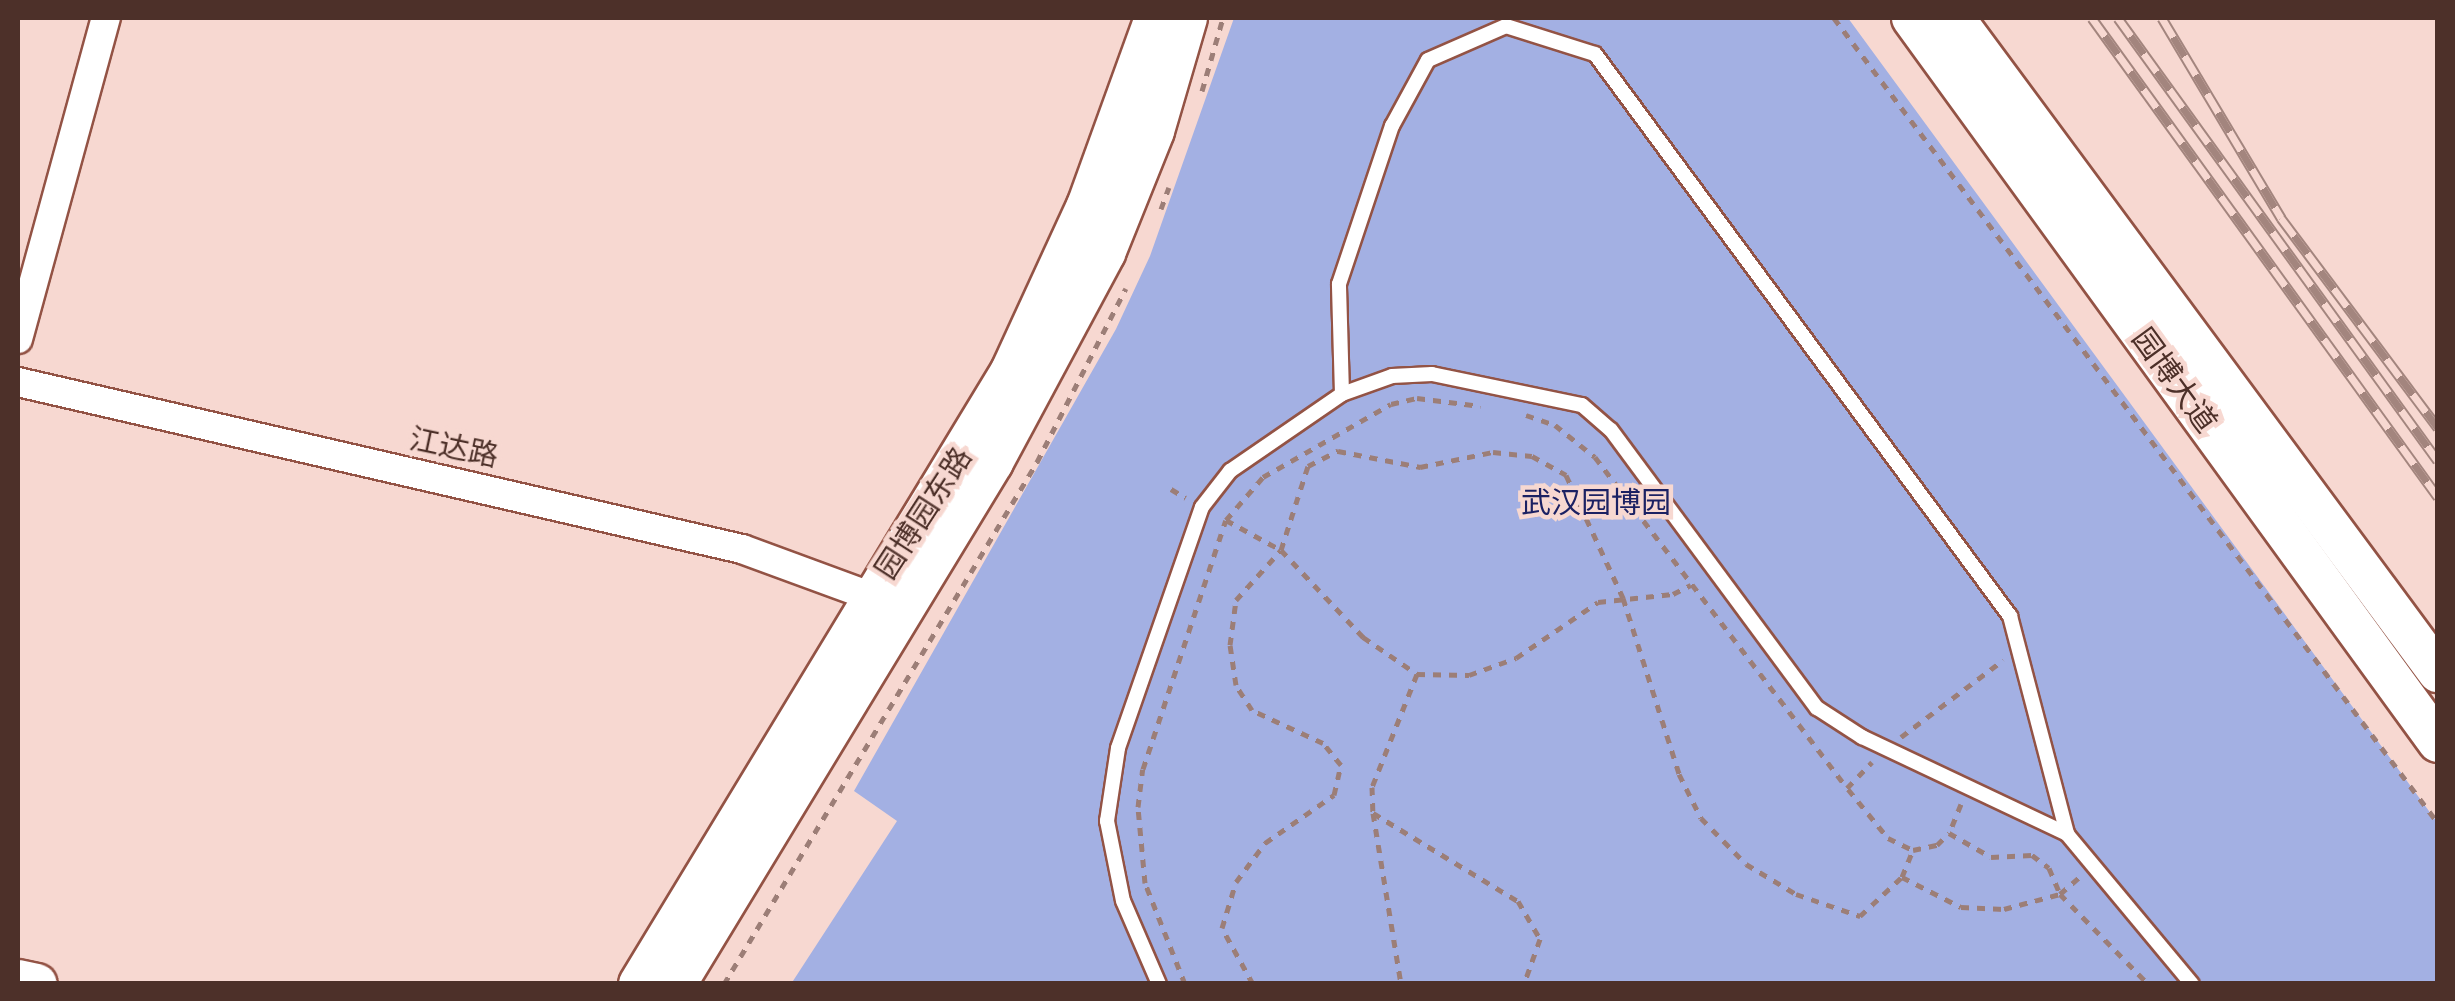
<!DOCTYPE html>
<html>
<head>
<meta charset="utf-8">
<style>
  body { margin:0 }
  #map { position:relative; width:2455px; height:1001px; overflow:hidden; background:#f7d8d1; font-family:"PT Sans","Noto Sans SC",sans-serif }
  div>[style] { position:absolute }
  .green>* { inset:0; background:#a3b0e3 }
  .path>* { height:5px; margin-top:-2.5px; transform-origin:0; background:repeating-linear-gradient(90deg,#9c7e77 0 8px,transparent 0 16px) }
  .roads { filter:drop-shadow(2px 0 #935345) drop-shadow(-2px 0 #935345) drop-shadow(0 2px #935345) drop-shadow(0 -2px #935345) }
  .lane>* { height:14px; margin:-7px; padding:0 7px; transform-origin:7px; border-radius:7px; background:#fff }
  .street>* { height:28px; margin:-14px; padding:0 14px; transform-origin:14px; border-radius:14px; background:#fff }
  .secondary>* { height:40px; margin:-20px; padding:0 20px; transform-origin:20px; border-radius:20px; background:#fff }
  .rail>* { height:11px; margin-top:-5.5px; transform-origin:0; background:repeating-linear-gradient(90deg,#f7d8d1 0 22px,#a3857e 0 44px); box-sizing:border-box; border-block:2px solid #a3857e }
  span { translate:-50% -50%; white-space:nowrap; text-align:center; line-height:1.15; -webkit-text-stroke:9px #f7d8d1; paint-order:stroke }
  .street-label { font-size:30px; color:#4d3029 }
  .park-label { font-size:30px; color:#1b2163 }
  .frame { position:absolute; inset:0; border:20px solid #4d3029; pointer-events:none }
</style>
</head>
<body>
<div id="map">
  <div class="green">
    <div style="clip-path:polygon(1234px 18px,1848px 18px,2437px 822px,2437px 983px,791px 984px,897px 821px,854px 791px,1116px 329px,1150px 256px)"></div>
  </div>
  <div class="path">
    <div style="left:1834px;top:18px;width:1006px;rotate:53.12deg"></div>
    <div style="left:1202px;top:91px;width:76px;rotate:-74deg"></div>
    <div style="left:1161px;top:209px;width:23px;rotate:-70deg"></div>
    <div style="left:1526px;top:415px;width:31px;rotate:19deg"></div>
    <div style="left:1555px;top:425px;width:51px;rotate:38.7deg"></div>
    <div style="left:1595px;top:457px;width:416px;rotate:52.7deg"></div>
    <div style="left:1847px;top:788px;width:36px;rotate:-46deg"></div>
    <div style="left:1171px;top:489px;width:17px;rotate:31deg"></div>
    <div style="left:1226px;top:520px;width:63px;rotate:28.6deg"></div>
    <div style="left:1281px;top:550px;width:120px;rotate:46.7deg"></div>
    <div style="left:1363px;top:637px;width:65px;rotate:34.4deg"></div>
    <div style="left:1417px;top:674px;width:52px;rotate:1.1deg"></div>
    <div style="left:1469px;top:675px;width:50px;rotate:-19.9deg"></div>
    <div style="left:1516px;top:658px;width:99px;rotate:-34.3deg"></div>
    <div style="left:1598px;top:602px;width:75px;rotate:-6.1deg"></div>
    <div style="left:1673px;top:594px;width:20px;rotate:-27deg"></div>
    <div style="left:1417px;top:674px;width:122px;rotate:111.7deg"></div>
    <div style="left:1372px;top:787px;width:26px;rotate:88deg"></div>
    <div style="left:1373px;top:813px;width:170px;rotate:31.3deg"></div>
    <div style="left:1518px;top:901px;width:44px;rotate:59.9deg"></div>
    <div style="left:1540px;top:939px;width:48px;rotate:109.6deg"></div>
    <div style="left:1901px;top:737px;width:128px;rotate:-37deg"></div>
    <div style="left:1848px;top:789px;width:63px;rotate:50.8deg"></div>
    <div style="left:1888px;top:838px;width:28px;rotate:26deg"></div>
    <div style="left:1913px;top:850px;width:25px;rotate:-12deg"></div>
    <div style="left:1937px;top:845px;width:17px;rotate:-45deg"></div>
    <div style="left:1961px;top:804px;width:31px;rotate:112deg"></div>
    <div style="left:1949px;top:833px;width:48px;rotate:29.7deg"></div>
    <div style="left:1991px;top:857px;width:41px;rotate:-2.8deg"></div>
    <div style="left:2032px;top:855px;width:21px;rotate:37deg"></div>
    <div style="left:2049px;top:868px;width:28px;rotate:67deg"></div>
    <div style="left:2060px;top:894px;width:126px;rotate:45.6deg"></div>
    <div style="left:1373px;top:813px;width:173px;rotate:80.7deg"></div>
    <div style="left:1902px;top:877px;width:29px;rotate:-68deg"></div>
    <div style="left:724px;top:984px;width:609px;rotate:-59.05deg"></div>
    <div style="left:1037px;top:462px;width:195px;rotate:-62.9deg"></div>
    <div style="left:1185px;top:984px;width:109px;rotate:-111.6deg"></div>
    <div style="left:1145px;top:883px;width:76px;rotate:-95.3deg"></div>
    <div style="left:1138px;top:807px;width:38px;rotate:-83deg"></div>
    <div style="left:1143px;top:769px;width:262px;rotate:-71.6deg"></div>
    <div style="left:1226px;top:520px;width:57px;rotate:-49.3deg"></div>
    <div style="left:1263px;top:477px;width:147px;rotate:-29.7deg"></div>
    <div style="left:1391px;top:404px;width:27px;rotate:-13deg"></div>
    <div style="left:1417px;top:398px;width:64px;rotate:7.1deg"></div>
    <div style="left:1253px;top:984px;width:64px;rotate:-119deg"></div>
    <div style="left:1222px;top:928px;width:48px;rotate:-73.1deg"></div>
    <div style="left:1236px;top:882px;width:49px;rotate:-53.4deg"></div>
    <div style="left:1265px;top:843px;width:84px;rotate:-34.8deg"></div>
    <div style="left:1334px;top:795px;width:31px;rotate:-77deg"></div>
    <div style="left:1341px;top:765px;width:28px;rotate:-129deg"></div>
    <div style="left:1323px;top:743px;width:78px;rotate:-155.1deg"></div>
    <div style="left:1252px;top:710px;width:30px;rotate:-123deg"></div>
    <div style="left:1236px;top:685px;width:40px;rotate:-98.5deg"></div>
    <div style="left:1230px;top:645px;width:45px;rotate:-82.4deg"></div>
    <div style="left:1236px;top:600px;width:67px;rotate:-48deg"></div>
    <div style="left:1281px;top:550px;width:88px;rotate:-72.2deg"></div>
    <div style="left:1308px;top:466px;width:34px;rotate:-27deg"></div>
    <div style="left:1338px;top:451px;width:84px;rotate:11deg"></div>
    <div style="left:1420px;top:467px;width:75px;rotate:-11.6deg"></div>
    <div style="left:1493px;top:452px;width:39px;rotate:6deg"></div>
    <div style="left:1532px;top:456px;width:39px;rotate:29deg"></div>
    <div style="left:1566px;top:475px;width:136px;rotate:65.1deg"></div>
    <div style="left:1623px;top:598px;width:185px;rotate:72.3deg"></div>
    <div style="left:1679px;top:774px;width:49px;rotate:63.4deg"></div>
    <div style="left:1701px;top:818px;width:64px;rotate:45.6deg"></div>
    <div style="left:1746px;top:864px;width:58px;rotate:31deg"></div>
    <div style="left:1796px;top:894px;width:68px;rotate:19deg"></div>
    <div style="left:1860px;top:916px;width:57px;rotate:-42.9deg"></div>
    <div style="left:1902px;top:877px;width:66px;rotate:27deg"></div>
    <div style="left:1961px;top:907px;width:43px;rotate:2.7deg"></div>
    <div style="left:2004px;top:909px;width:58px;rotate:-15deg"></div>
    <div style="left:2060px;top:894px;width:28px;rotate:-41deg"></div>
  </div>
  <div class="roads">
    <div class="lane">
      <div style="left:1342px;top:394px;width:110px;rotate:-91.6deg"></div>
      <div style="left:1339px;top:284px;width:167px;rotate:-71.5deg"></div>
      <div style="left:1392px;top:126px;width:75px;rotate:-61.4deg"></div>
      <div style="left:1428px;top:60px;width:85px;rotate:-23.6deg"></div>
      <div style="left:1506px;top:26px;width:93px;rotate:17.5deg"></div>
      <div style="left:1595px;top:54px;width:699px;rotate:53.56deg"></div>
      <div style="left:2010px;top:616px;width:225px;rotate:75.3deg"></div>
      <div style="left:1159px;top:984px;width:90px;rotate:-113.4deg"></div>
      <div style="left:1123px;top:901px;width:82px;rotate:-101.3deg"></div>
      <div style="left:1107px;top:821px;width:74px;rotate:-81.4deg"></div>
      <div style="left:1118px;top:748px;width:255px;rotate:-70.8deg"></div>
      <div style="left:1202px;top:507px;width:46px;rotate:-52.1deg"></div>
      <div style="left:1230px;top:471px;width:136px;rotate:-34.5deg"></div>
      <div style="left:1342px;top:394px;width:53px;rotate:-19.8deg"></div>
      <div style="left:1392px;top:376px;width:40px;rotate:-2.9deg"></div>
      <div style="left:1432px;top:374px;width:153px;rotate:11.7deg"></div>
      <div style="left:1582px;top:405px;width:38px;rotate:41deg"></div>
      <div style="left:1611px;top:430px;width:346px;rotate:53.5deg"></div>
      <div style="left:1817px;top:708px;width:54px;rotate:32.8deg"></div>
      <div style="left:1862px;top:737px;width:227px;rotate:25.3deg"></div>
      <div style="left:2067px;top:834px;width:195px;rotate:50.2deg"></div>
    </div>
    <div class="street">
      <div style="left:18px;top:339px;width:333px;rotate:-74.7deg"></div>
      <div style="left:18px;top:382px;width:743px;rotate:12.99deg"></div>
      <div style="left:742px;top:549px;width:136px;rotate:20.2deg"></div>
    </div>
    <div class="secondary">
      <div style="left:1912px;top:18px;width:895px;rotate:54deg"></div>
      <div style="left:1954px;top:18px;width:814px;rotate:53.5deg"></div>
      <div style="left:18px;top:980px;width:19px;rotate:12deg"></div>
      <div style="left:639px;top:984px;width:717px;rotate:-58.75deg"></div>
      <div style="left:1011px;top:371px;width:182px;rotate:-65.3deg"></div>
      <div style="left:1087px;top:206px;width:200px;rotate:-70.1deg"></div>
      <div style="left:676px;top:984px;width:611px;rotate:-58.73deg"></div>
      <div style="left:993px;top:462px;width:237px;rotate:-61.8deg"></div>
      <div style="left:1105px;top:253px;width:131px;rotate:-68.1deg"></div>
      <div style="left:1154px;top:131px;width:118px;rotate:-73.7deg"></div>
    </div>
  </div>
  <div class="rail">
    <div style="left:2092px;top:18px;width:591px;rotate:54.16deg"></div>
    <div style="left:2118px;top:18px;width:546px;rotate:54.16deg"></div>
    <div style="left:2162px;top:18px;width:233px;rotate:59.2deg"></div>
    <div style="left:2281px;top:218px;width:262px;rotate:53.2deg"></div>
  </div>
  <div class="street-label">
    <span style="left:2175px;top:380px;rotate:54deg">园博大道</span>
    <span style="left:454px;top:447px;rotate:12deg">江达路</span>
    <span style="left:923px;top:513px;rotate:-57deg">园博园东路</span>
  </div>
  <div class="park-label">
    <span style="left:1596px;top:502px">武汉园博园</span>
  </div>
  <div class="frame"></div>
</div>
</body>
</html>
